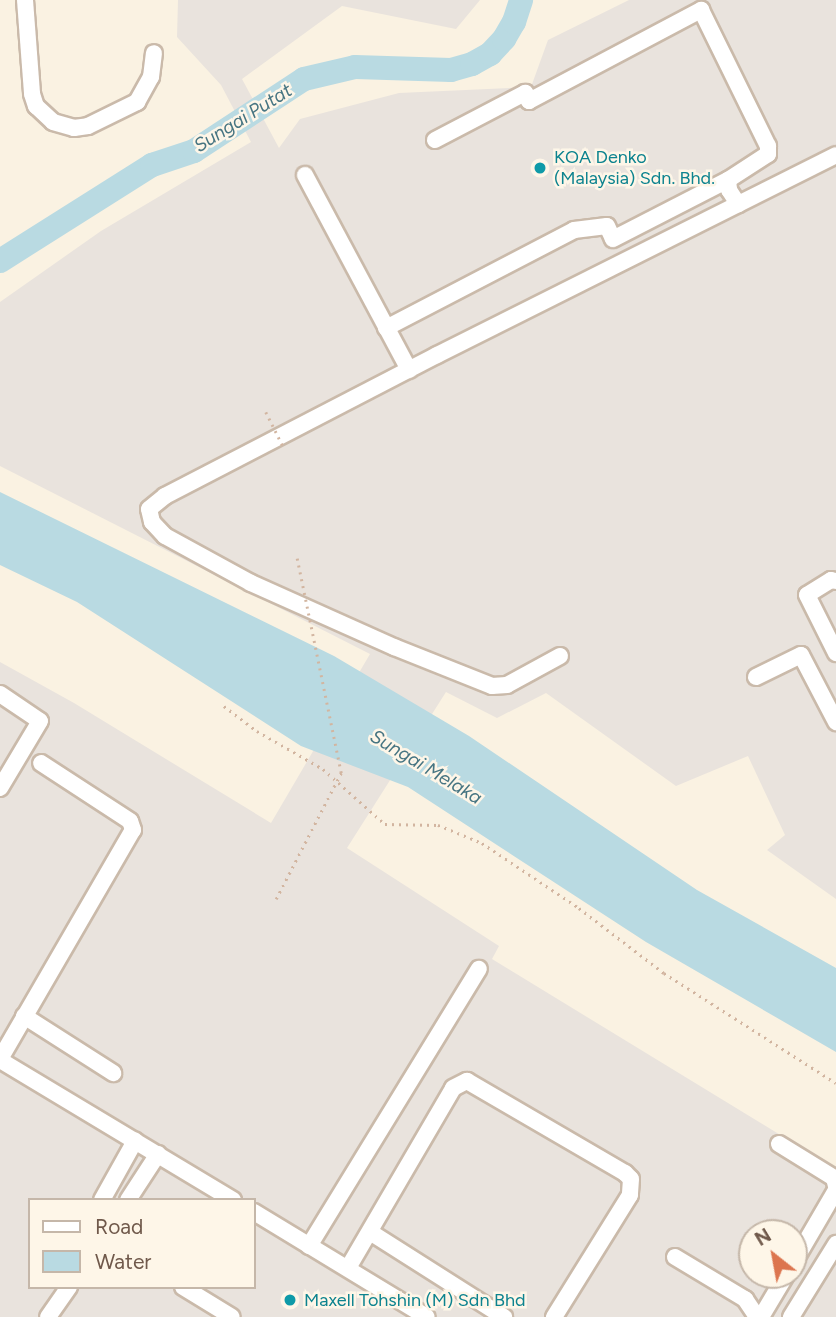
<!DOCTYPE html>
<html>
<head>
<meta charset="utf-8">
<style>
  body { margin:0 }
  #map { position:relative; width:836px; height:1317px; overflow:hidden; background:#faf2e2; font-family:Figtree,sans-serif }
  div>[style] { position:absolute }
  .industrial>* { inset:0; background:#e9e3dd }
  .water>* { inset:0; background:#b9dae2 }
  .river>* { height:24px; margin:-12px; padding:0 12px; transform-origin:12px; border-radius:12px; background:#b9dae2 }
  .path>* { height:2.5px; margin-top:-1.25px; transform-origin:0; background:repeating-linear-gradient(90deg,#d2b5a0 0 2px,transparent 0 7px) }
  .roads { filter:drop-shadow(2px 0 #cabaaa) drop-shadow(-2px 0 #cabaaa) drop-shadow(0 2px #cabaaa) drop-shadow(0 -2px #cabaaa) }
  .minor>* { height:16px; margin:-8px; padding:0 8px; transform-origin:8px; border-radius:8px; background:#fff }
  .path-bridge>* { height:2.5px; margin-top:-1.25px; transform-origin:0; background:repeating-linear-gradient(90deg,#d2b5a0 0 2px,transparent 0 7px) }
  .dots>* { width:19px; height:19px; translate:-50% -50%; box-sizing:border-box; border:4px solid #fef6e8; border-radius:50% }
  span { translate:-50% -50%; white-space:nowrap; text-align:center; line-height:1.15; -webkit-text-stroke:5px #fef6e8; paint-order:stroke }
  .culture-label { font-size:18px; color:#0d838f }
  .left { translate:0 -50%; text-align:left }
  .water-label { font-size:19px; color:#477582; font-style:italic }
  .legend { position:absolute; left:28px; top:1198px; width:228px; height:91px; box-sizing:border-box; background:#fef6e8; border:2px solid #c5b7a9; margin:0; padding:9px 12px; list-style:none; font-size:21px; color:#70594b }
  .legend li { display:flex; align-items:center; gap:14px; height:35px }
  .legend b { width:35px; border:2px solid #c5b7a9 }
  .north { position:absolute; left:738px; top:1219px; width:70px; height:70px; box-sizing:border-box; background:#fef6e8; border:2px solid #c5b7a9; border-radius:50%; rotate:329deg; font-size:19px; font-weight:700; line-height:28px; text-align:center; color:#70594b }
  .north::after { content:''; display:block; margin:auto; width:24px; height:32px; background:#dc754f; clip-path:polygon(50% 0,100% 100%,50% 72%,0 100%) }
</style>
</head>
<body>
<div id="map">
  <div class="industrial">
    <div style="clip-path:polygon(evenodd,178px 0,480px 0,456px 29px,342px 6px,242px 79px,279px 148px,300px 119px,399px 93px,531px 87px,548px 40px,629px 0,836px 0,836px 899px,767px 850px,785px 835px,748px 756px,676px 786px,546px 693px,497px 718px,446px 692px,347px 848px,499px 946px,492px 959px,836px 1169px,836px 1317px,0 1317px,0 662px,74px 703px,271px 823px,370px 654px,0 466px,0 302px,101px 231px,251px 142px,221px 85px,177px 37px,178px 0,30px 1200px,254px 1200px,254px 1287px,30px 1287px,30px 1200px,178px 0,752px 1233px,794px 1233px,794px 1275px,752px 1275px,752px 1233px)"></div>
  </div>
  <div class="water">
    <div style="clip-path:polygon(0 492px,334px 656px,469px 736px,697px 890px,836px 968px,836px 1052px,646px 942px,408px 787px,301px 746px,77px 602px,0 565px)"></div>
  </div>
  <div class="river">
    <div style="left:0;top:261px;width:180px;rotate:-32.3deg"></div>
    <div style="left:152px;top:165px;width:44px;rotate:-18.4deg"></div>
    <div style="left:194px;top:151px;width:131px;rotate:-33.2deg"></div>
    <div style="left:304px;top:79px;width:52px;rotate:-13.2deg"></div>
    <div style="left:355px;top:67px;width:96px;rotate:1.8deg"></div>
    <div style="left:451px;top:70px;width:22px;rotate:-16deg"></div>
    <div style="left:472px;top:64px;width:21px;rotate:-29deg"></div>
    <div style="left:490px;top:54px;width:21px;rotate:-47deg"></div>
    <div style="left:504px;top:39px;width:20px;rotate:-60deg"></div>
    <div style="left:514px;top:22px;width:23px;rotate:-72deg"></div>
  </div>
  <div class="path">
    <div style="left:224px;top:706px;width:41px;rotate:37.1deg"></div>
    <div style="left:257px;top:731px;width:76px;rotate:29.9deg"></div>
    <div style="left:323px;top:769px;width:83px;rotate:41.6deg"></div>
    <div style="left:385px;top:824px;width:53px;rotate:1.1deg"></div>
    <div style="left:438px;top:825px;width:48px;rotate:22.2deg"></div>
    <div style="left:482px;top:843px;width:117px;rotate:33.8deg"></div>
    <div style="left:579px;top:908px;width:107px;rotate:37.4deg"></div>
    <div style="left:664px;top:973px;width:204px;rotate:32.6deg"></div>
  </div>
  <div class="roads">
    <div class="minor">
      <div style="left:25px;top:0;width:94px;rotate:85.7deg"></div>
      <div style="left:32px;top:94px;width:13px;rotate:72deg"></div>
      <div style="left:36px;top:106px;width:23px;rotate:43deg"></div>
      <div style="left:53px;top:122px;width:22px;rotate:16deg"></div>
      <div style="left:74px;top:128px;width:14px;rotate:-8deg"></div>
      <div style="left:88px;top:126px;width:55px;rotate:-26.1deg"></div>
      <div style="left:137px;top:102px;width:29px;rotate:-61deg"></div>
      <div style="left:151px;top:77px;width:24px;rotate:-83deg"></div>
      <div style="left:435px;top:140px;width:102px;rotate:-27.6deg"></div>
      <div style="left:525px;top:93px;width:9px;rotate:63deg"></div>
      <div style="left:529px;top:101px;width:195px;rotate:-27.9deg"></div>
      <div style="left:701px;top:10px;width:152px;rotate:63.8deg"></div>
      <div style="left:768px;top:146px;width:8px;rotate:90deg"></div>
      <div style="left:768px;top:154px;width:48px;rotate:147deg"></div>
      <div style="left:728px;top:180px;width:10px;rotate:84deg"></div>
      <div style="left:729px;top:190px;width:17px;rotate:57deg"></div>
      <div style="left:305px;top:175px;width:221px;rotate:61.9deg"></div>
      <div style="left:386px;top:328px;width:212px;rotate:-27.5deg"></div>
      <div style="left:574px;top:230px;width:33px;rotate:-7deg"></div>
      <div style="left:607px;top:226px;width:14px;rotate:65deg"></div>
      <div style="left:613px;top:239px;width:129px;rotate:-27.2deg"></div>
      <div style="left:836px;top:581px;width:5px;rotate:-169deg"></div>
      <div style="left:831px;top:580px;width:28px;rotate:148deg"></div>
      <div style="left:807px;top:595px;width:65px;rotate:63.4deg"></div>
      <div style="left:560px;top:656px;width:60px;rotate:151.3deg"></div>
      <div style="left:507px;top:685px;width:15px;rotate:176deg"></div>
      <div style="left:492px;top:686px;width:105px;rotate:-158.3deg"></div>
      <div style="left:394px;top:647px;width:157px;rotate:-155.9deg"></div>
      <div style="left:251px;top:583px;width:98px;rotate:-151.3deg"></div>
      <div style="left:165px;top:536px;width:19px;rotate:-133deg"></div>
      <div style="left:152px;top:522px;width:13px;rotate:-103deg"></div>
      <div style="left:149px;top:509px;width:21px;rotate:-39deg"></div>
      <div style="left:165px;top:496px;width:306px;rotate:-27.4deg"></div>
      <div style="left:437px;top:355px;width:446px;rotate:-26.6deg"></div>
      <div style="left:756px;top:677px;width:50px;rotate:-26.1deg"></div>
      <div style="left:801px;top:655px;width:76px;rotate:62.4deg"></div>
      <div style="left:0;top:694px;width:48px;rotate:34deg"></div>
      <div style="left:40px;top:721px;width:78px;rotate:120.8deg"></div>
      <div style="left:24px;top:1016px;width:106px;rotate:32.6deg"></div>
      <div style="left:0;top:1059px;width:265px;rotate:-59.9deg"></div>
      <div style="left:133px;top:830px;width:9px;rotate:-108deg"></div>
      <div style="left:130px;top:821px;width:106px;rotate:-146.9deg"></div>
      <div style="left:0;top:1060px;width:272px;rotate:31deg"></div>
      <div style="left:779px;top:1144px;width:65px;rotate:31.7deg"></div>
      <div style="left:834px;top:1178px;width:8px;rotate:76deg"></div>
      <div style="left:102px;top:1200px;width:68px;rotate:-60.8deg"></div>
      <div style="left:128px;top:1200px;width:55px;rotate:-56.9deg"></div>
      <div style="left:254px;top:1212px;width:202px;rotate:31.3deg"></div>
      <div style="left:370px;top:1232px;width:159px;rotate:32.4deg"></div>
      <div style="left:309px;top:1246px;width:325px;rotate:-58.5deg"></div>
      <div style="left:675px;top:1257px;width:82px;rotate:31deg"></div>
      <div style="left:745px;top:1299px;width:22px;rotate:56deg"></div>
      <div style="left:794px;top:1262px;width:83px;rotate:-59.7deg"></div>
      <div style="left:348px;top:1268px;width:208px;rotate:-59.7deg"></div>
      <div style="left:453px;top:1088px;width:16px;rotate:-27deg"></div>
      <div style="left:467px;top:1081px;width:183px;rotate:30.2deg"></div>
      <div style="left:625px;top:1173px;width:8px;rotate:45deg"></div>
      <div style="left:631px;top:1179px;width:16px;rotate:94deg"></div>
      <div style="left:630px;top:1195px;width:144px;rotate:121.9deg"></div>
      <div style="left:183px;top:1287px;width:57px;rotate:31.5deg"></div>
      <div style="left:48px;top:1317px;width:37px;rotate:-55deg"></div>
      <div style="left:761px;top:1317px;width:49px;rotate:-59.2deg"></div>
      <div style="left:791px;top:1317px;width:86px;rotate:-58.3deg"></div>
    </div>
  </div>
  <div class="path-bridge">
    <div style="left:266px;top:412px;width:42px;rotate:63.4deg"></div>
    <div style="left:276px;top:899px;width:142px;rotate:-62.7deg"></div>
    <div style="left:341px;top:773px;width:224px;rotate:-101.6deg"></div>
  </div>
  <div class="dots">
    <div style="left:540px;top:168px;background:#0f9aa8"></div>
    <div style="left:290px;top:1300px;background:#0f9aa8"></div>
  </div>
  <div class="culture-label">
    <span class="left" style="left:554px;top:168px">KOA Denko<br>(Malaysia) Sdn. Bhd.</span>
    <span class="left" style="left:304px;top:1300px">Maxell Tohshin (M) Sdn Bhd</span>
  </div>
  <div class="water-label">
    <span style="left:243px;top:118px;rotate:-32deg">Sungai Putat</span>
    <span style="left:426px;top:767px;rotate:31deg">Sungai Melaka</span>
  </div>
  <ul class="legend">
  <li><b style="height:9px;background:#fff"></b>Road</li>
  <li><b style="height:19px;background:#b9dae2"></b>Water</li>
  </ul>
  <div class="north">N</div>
</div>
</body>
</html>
